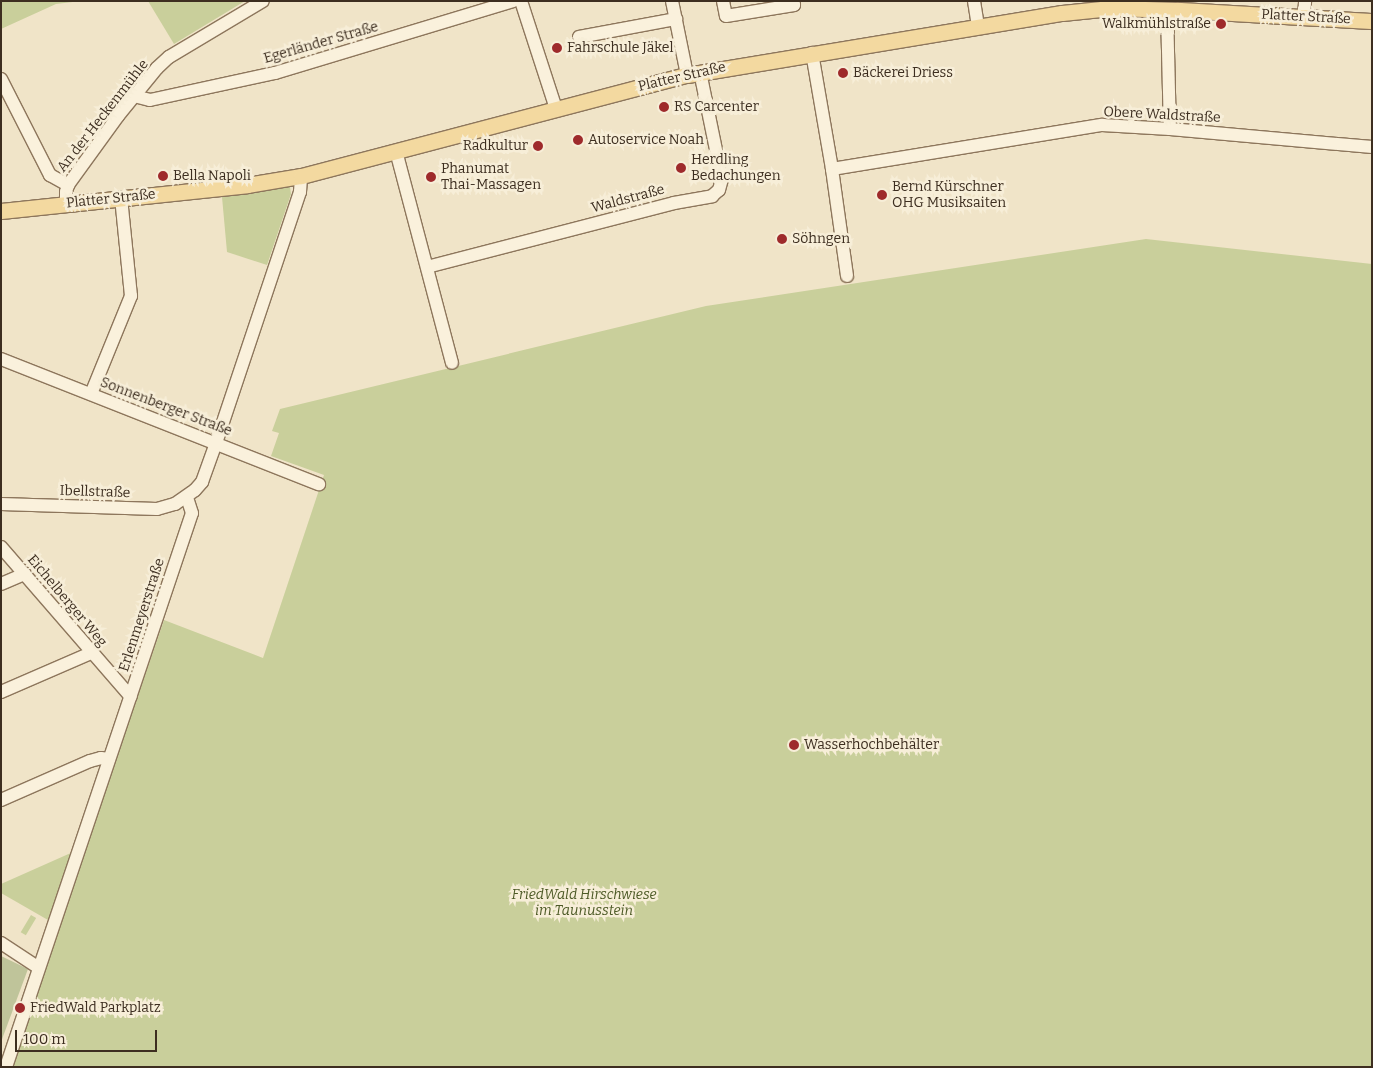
<!DOCTYPE html>
<html>
<head>
<meta charset="utf-8">
<style>
  body { margin:0 }
  #map { position:relative; width:1373px; height:1068px; overflow:hidden; background:#f0e4c8; font-family:Bitter,serif }
  div>[style] { position:absolute }
  .green>* { inset:0; background:#c9cf9b; transform-origin:0 0 }
  .cemetery>* { inset:0; background:#bfc49a }
  .roads { filter:drop-shadow(1px 0 #8d765c) drop-shadow(-1px 0 #8d765c) drop-shadow(0 1px #8d765c) drop-shadow(0 -1px #8d765c) }
  .minor>* { height:12px; margin:-6px; padding:0 6px; transform-origin:6px; border-radius:6px; background:#faf1dc }
  .major>* { height:15px; margin:-7.5px; padding:0 7.5px; transform-origin:7.5px; border-radius:7.5px; background:#f3d9a0 }
  .dots>* { width:14px; height:14px; translate:-50% -50%; box-sizing:border-box; border:2px solid #f7eed8; border-radius:50% }
  span { translate:-50% -50%; white-space:nowrap; text-align:center; line-height:1.15; -webkit-text-stroke:5px #f7eed8; paint-order:stroke }
  .street-label { font-size:14px; color:#3d2e20 }
  .poi-label { font-size:14px; color:#3d2e20 }
  .right { translate:-100% -50%; text-align:right }
  .left { translate:0 -50%; text-align:left }
  .park-label { font-size:14px; color:#4d5a26; font-style:italic }
  .frame { position:absolute; inset:0; border:2px solid #3d2e20; pointer-events:none }
  .scale { position:absolute; left:15px; top:1030px; width:142px; height:22px; box-sizing:border-box; border:2px solid #3d2e20; border-top:0; padding-left:6px; font-size:15px; line-height:18px; white-space:nowrap; color:#3d2e20; -webkit-text-stroke:4px #f7eed8; paint-order:stroke }
</style>
</head>
<body>
<div id="map">
  <div class="green">
    <div style="clip-path:polygon(1px 1px,81px 1px,56px 4px,1px 29px)"></div>
    <div style="clip-path:polygon(148px 1px,245px 1px,174px 44px)"></div>
    <div style="clip-path:polygon(284px 187px,290px 187px,291px 194px,267px 265px,227px 252px,222px 197px)"></div>
    <div style="clip-path:polygon(1146px 239px,1372px 264px,1372px 1067px,10px 1067px,164px 620px,263px 658px,324px 475px,271px 456px,279px 433px,272px 431px,280px 409px,706px 306px)"></div>
    <div style="clip-path:polygon(73px 852px,48px 920px,1px 893px,1px 884px)"></div>
    <div style="left:31px;top:915px;width:6px;height:20px;rotate:31deg"></div>
  </div>
  <div class="cemetery">
    <div style="clip-path:polygon(1px 956px,28px 969px,1px 1042px)"></div>
  </div>
  <div class="roads">
    <div class="minor">
      <div style="left:521px;top:1px;width:114px;rotate:72deg"></div>
      <div style="left:672px;top:1px;width:76px;rotate:78.5deg"></div>
      <div style="left:723px;top:1px;width:15px;rotate:79deg"></div>
      <div style="left:726px;top:16px;width:69px;rotate:-9.2deg"></div>
      <div style="left:794px;top:5px;width:4px;rotate:-104deg"></div>
      <div style="left:974px;top:1px;width:25px;rotate:81deg"></div>
      <div style="left:1167px;top:10px;width:119px;rotate:88.6deg"></div>
      <div style="left:1304px;top:17px;width:16px;rotate:-86deg"></div>
      <div style="left:579px;top:37px;width:99px;rotate:-10.5deg"></div>
      <div style="left:812px;top:53px;width:118px;rotate:80.2deg"></div>
      <div style="left:832px;top:169px;width:274px;rotate:-9.3deg"></div>
      <div style="left:1102px;top:125px;width:68px;rotate:3.4deg"></div>
      <div style="left:1170px;top:129px;width:203px;rotate:5.1deg"></div>
      <div style="left:1px;top:79px;width:108px;rotate:63deg"></div>
      <div style="left:50px;top:175px;width:21px;rotate:29deg"></div>
      <div style="left:68px;top:185px;width:7px;rotate:106deg"></div>
      <div style="left:66px;top:192px;width:12px;rotate:90deg"></div>
      <div style="left:134px;top:96px;width:16px;rotate:14deg"></div>
      <div style="left:150px;top:100px;width:128px;rotate:-12.2deg"></div>
      <div style="left:275px;top:73px;width:249px;rotate:-16.8deg"></div>
      <div style="left:396px;top:151px;width:219px;rotate:75.2deg"></div>
      <div style="left:832px;top:169px;width:108px;rotate:82deg"></div>
      <div style="left:68px;top:185px;width:85px;rotate:-54.1deg"></div>
      <div style="left:118px;top:116px;width:62px;rotate:-50.9deg"></div>
      <div style="left:157px;top:68px;width:16px;rotate:-43deg"></div>
      <div style="left:169px;top:57px;width:109px;rotate:-30.8deg"></div>
      <div style="left:427px;top:267px;width:255px;rotate:-14.5deg"></div>
      <div style="left:674px;top:203px;width:39px;rotate:-10deg"></div>
      <div style="left:712px;top:196px;width:9px;rotate:-41deg"></div>
      <div style="left:719px;top:190px;width:11px;rotate:-75deg"></div>
      <div style="left:722px;top:179px;width:109px;rotate:-101.6deg"></div>
      <div style="left:1px;top:359px;width:342px;rotate:21.5deg"></div>
      <div style="left:91px;top:394px;width:106px;rotate:-67.8deg"></div>
      <div style="left:131px;top:296px;width:99px;rotate:-95.8deg"></div>
      <div style="left:1px;top:504px;width:156px;rotate:1.8deg"></div>
      <div style="left:157px;top:509px;width:19px;rotate:-16deg"></div>
      <div style="left:175px;top:504px;width:24px;rotate:-35deg"></div>
      <div style="left:195px;top:490px;width:11px;rotate:-49deg"></div>
      <div style="left:202px;top:482px;width:41px;rotate:-70.3deg"></div>
      <div style="left:216px;top:443px;width:265px;rotate:-71.5deg"></div>
      <div style="left:300px;top:192px;width:16px;rotate:-86deg"></div>
      <div style="left:1px;top:547px;width:198px;rotate:49.1deg"></div>
      <div style="left:1px;top:584px;width:26px;rotate:-23deg"></div>
      <div style="left:1px;top:692px;width:98px;rotate:-23.4deg"></div>
      <div style="left:1px;top:800px;width:97px;rotate:-23.7deg"></div>
      <div style="left:90px;top:761px;width:11px;rotate:-15deg"></div>
      <div style="left:101px;top:758px;width:8px;rotate:7deg"></div>
      <div style="left:1px;top:943px;width:45px;rotate:33.3deg"></div>
      <div style="left:6px;top:1067px;width:584px;rotate:-71.44deg"></div>
      <div style="left:192px;top:513px;width:16px;rotate:-108deg"></div>
    </div>
    <div class="major">
      <div style="left:1px;top:211px;width:247px;rotate:-6deg"></div>
      <div style="left:247px;top:185px;width:55px;rotate:-9.5deg"></div>
      <div style="left:301px;top:176px;width:399px;rotate:-14.7deg"></div>
      <div style="left:687px;top:75px;width:380px;rotate:-9.4deg"></div>
      <div style="left:1062px;top:13px;width:49px;rotate:-5.8deg"></div>
      <div style="left:1111px;top:8px;width:68px;rotate:1.7deg"></div>
      <div style="left:1179px;top:10px;width:193px;rotate:3.3deg"></div>
    </div>
  </div>
  <div class="dots">
    <div style="left:1221px;top:24px;background:#9e2a2b"></div>
    <div style="left:557px;top:48px;background:#9e2a2b"></div>
    <div style="left:843px;top:73px;background:#9e2a2b"></div>
    <div style="left:664px;top:107px;background:#9e2a2b"></div>
    <div style="left:578px;top:140px;background:#9e2a2b"></div>
    <div style="left:538px;top:146px;background:#9e2a2b"></div>
    <div style="left:681px;top:168px;background:#9e2a2b"></div>
    <div style="left:163px;top:176px;background:#9e2a2b"></div>
    <div style="left:431px;top:177px;background:#9e2a2b"></div>
    <div style="left:882px;top:195px;background:#9e2a2b"></div>
    <div style="left:782px;top:239px;background:#9e2a2b"></div>
    <div style="left:794px;top:745px;background:#9e2a2b"></div>
    <div style="left:20px;top:1008px;background:#9e2a2b"></div>
  </div>
  <div class="street-label">
    <span style="left:1306px;top:17px;rotate:3deg">Platter Straße</span>
    <span style="left:321px;top:43px;rotate:-16deg">Egerländer Straße</span>
    <span style="left:682px;top:77px;rotate:-13deg">Platter Straße</span>
    <span style="left:1162px;top:115px;rotate:3deg">Obere Waldstraße</span>
    <span style="left:103px;top:116px;rotate:-52deg">An der Heckenmühle</span>
    <span style="left:111px;top:199px;rotate:-6deg">Platter Straße</span>
    <span style="left:628px;top:199px;rotate:-15deg">Waldstraße</span>
    <span style="left:166px;top:407px;rotate:21deg">Sonnenberger Straße</span>
    <span style="left:95px;top:492px;rotate:2deg">Ibellstraße</span>
    <span style="left:67px;top:601px;rotate:50deg">Eichelberger Weg</span>
    <span style="left:142px;top:615px;rotate:-72deg">Erlenmeyerstraße</span>
  </div>
  <div class="poi-label">
    <span class="right" style="left:1211px;top:24px">Walkmühlstraße</span>
    <span class="left" style="left:567px;top:48px">Fahrschule Jäkel</span>
    <span class="left" style="left:853px;top:73px">Bäckerei Driess</span>
    <span class="left" style="left:674px;top:107px">RS Carcenter</span>
    <span class="left" style="left:588px;top:140px">Autoservice Noah</span>
    <span class="right" style="left:528px;top:146px">Radkultur</span>
    <span class="left" style="left:691px;top:168px">Herdling<br>Bedachungen</span>
    <span class="left" style="left:441px;top:177px">Phanumat<br>Thai-Massagen</span>
    <span class="left" style="left:173px;top:176px">Bella Napoli</span>
    <span class="left" style="left:892px;top:195px">Bernd Kürschner<br>OHG Musiksaiten</span>
    <span class="left" style="left:792px;top:239px">Söhngen</span>
    <span class="left" style="left:804px;top:745px">Wasserhochbehälter</span>
    <span class="left" style="left:30px;top:1008px">FriedWald Parkplatz</span>
  </div>
  <div class="park-label">
    <span style="left:584px;top:903px">FriedWald Hirschwiese<br>im Taunusstein</span>
  </div>
  <div class="frame"></div>
  <div class="scale">100 m</div>
</div>
</body>
</html>
